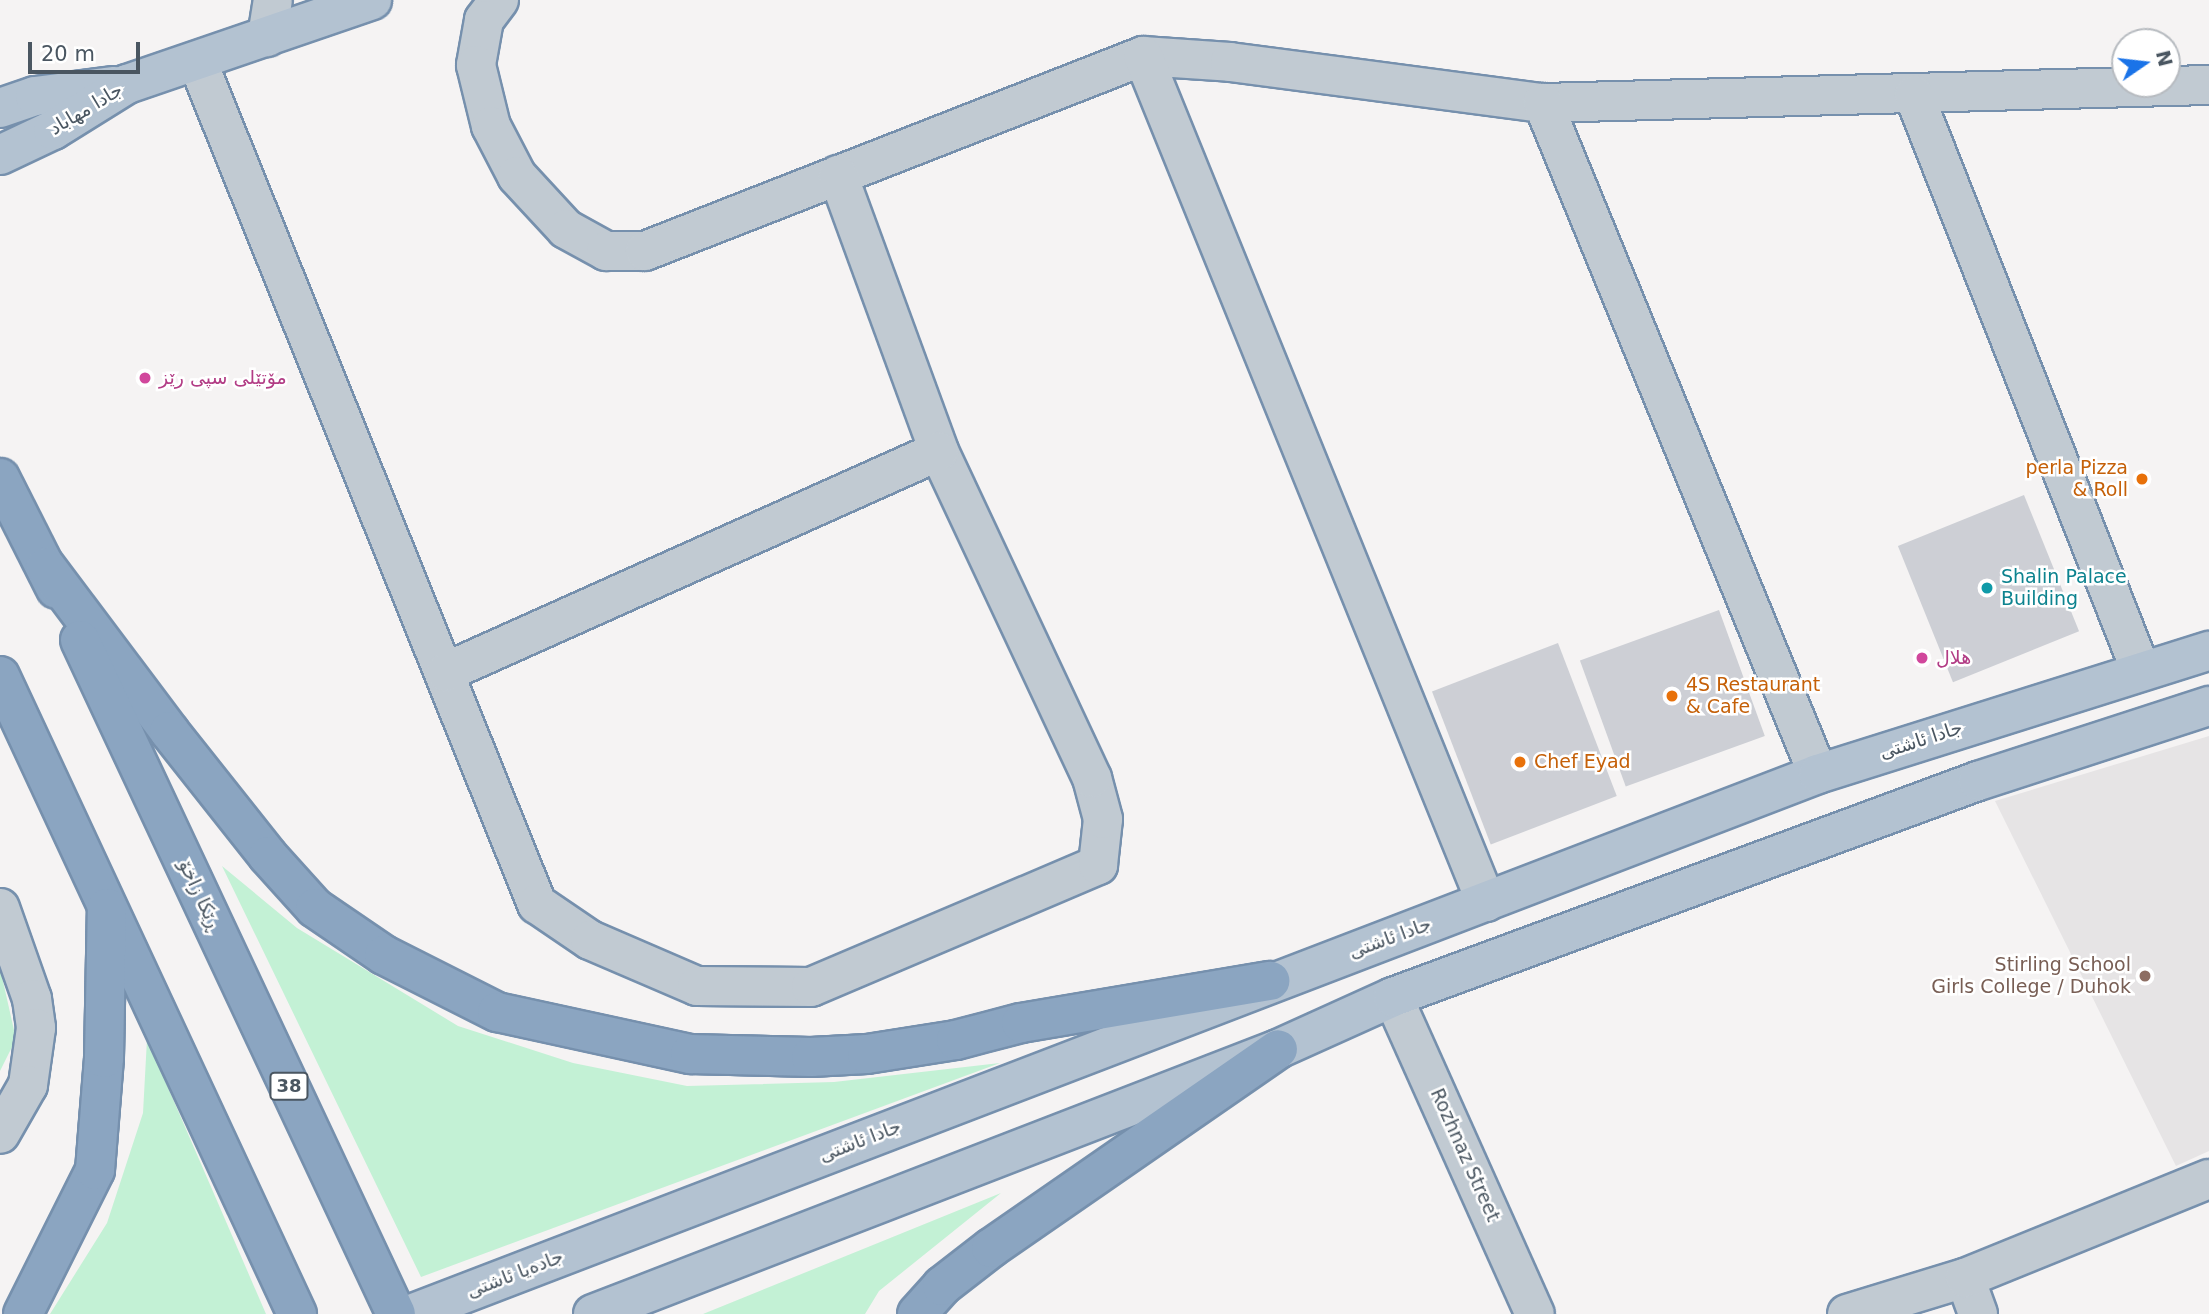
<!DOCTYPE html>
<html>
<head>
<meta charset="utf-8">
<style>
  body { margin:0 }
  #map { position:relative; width:2209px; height:1314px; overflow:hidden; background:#f5f3f3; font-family:"DejaVu Sans",Cairo,sans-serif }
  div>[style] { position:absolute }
  .education>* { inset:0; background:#e6e4e5 }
  .green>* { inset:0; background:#c3f1d5 }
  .building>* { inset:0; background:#cdcfd5; transform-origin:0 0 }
  .roads { filter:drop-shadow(2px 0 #7690ad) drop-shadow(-2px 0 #7690ad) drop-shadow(0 2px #7690ad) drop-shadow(0 -2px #7690ad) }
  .minor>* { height:38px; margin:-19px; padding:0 19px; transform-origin:19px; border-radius:19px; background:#c1cad2 }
  .major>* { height:38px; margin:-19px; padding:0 19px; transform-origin:19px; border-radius:19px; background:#b3c2d1 }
  .highway>* { height:38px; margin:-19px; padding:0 19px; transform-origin:19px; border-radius:19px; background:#8ba5c1 }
  .dots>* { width:19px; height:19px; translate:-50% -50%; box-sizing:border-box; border:4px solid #fff; border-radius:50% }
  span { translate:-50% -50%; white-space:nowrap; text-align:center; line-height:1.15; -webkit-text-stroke:5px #fff; paint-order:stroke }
  .shield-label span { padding:2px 5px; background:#fff; border:2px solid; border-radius:5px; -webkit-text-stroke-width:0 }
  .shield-label { font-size:18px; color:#4a5661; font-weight:700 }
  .street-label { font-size:19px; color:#4a5661 }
  .hotel-label { font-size:19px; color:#b23c85 }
  .left { translate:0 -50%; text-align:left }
  .food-label { font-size:19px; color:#c56008 }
  .right { translate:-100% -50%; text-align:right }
  .culture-label { font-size:19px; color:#0d838f }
  .education-label { font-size:19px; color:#785e54 }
  .north { position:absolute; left:2111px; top:28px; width:70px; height:70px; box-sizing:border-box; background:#fff; border:2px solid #b7bbc0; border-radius:50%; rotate:76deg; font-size:19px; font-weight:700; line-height:28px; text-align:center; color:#4a5661 }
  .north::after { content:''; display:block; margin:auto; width:24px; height:32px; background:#1a73e8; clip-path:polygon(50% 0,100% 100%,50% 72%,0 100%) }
  .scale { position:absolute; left:28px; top:42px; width:112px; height:32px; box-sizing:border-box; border:4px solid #4a5661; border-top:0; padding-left:9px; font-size:21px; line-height:24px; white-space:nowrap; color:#4a5661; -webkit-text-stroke:5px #fff; paint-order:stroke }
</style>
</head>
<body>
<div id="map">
  <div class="education">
    <div style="clip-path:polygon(2209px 736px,2209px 1151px,2176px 1166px,1995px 801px)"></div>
  </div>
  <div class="green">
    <div style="clip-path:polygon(222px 866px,297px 928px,458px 1026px,573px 1063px,687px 1086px,834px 1082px,1000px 1063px,421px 1277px)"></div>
    <div style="clip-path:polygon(0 968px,16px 1039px,0 1071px)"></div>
    <div style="clip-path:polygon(147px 1039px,266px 1314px,50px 1314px,107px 1223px,143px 1113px)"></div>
    <div style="clip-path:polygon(1001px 1193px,879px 1291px,865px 1314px,703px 1314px)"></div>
  </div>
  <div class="building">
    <div style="left:2024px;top:495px;width:147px;height:136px;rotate:68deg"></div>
    <div style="left:1719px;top:610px;width:134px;height:148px;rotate:70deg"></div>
    <div style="left:1558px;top:643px;width:164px;height:135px;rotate:69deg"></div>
  </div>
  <div class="roads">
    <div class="minor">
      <div style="left:499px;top:0;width:25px;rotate:127deg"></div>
      <div style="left:484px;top:20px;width:46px;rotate:100.1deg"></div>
      <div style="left:476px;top:65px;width:63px;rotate:76.2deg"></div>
      <div style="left:491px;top:126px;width:56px;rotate:62.5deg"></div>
      <div style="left:517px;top:176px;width:72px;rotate:47.2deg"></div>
      <div style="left:566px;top:229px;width:46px;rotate:28.8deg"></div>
      <div style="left:606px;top:251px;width:39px"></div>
      <div style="left:645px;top:251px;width:535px;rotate:-21.38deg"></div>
      <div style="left:1143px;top:56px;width:87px;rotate:3.9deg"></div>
      <div style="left:1230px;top:62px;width:316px;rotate:7.5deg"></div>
      <div style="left:1543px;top:103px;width:666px;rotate:-1.55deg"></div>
      <div style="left:267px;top:37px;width:37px;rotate:-81deg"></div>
      <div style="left:1143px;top:56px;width:913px;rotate:67.93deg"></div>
      <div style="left:198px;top:63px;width:907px;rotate:68.05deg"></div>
      <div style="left:537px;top:904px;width:64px;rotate:34.2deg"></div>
      <div style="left:590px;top:940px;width:116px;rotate:23.3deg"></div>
      <div style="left:697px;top:986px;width:114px;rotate:0.5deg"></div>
      <div style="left:811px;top:987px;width:312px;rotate:-23deg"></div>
      <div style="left:1098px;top:865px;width:46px;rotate:-83.8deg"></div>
      <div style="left:1103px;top:819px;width:42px;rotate:-105deg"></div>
      <div style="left:1092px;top:778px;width:361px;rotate:-115.1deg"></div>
      <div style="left:939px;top:451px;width:294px;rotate:-110.1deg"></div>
      <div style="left:1914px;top:95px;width:619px;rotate:68.49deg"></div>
      <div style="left:1543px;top:103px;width:725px;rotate:67.71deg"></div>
      <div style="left:446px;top:672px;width:540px;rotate:-24.15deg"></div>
      <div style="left:0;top:908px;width:96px;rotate:70.6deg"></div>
      <div style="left:32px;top:999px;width:29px;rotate:82deg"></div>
      <div style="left:36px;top:1028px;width:58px;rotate:98deg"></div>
      <div style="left:28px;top:1085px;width:56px;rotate:119.7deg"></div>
      <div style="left:1393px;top:997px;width:347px;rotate:65.9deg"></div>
      <div style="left:1965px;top:1278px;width:38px;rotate:70deg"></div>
      <div style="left:1847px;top:1314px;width:123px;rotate:-17deg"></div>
      <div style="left:1965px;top:1278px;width:263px;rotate:-22.1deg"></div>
    </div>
    <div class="major">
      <div style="left:0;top:108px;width:37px;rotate:-19deg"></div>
      <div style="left:35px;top:96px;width:80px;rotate:-7.2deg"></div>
      <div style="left:0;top:155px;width:59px;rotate:-25.3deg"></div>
      <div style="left:53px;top:130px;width:87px;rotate:-31.9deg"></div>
      <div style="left:127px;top:84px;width:259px;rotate:-18.9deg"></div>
      <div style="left:411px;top:1314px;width:1507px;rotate:-21deg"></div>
      <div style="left:1818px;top:774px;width:410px;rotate:-17.5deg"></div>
      <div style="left:593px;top:1314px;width:734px;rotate:-21.15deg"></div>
      <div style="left:1278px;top:1049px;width:126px;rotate:-24.3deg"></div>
      <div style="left:1393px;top:997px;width:624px;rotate:-20.27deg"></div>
      <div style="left:1978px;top:781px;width:243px;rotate:-18deg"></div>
    </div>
    <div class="highway">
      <div style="left:0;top:478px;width:124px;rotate:63.2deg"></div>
      <div style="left:46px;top:567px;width:205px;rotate:53.1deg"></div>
      <div style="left:169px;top:731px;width:159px;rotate:51.6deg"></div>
      <div style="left:268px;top:856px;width:70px;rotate:47.9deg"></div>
      <div style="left:315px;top:908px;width:83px;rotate:34.3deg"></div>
      <div style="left:384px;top:955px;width:127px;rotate:26.8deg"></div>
      <div style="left:497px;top:1012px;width:198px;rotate:12.3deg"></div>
      <div style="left:690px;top:1054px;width:121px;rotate:1.4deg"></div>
      <div style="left:811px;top:1057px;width:56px;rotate:-3.1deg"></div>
      <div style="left:867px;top:1054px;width:90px;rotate:-8.9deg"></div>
      <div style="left:956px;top:1040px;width:67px;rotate:-14.7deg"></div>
      <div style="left:1021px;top:1023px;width:253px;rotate:-9.6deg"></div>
      <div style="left:80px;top:640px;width:744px;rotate:64.88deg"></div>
      <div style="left:0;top:676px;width:704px;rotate:65.04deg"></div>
      <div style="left:23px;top:1314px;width:161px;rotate:-63.4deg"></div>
      <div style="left:95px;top:1170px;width:112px;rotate:-85.4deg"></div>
      <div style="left:104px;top:1058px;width:150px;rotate:-88.9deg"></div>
      <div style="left:917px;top:1314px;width:38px;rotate:-48deg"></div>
      <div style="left:942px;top:1286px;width:62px;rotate:-37.8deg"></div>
      <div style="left:991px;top:1248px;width:349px;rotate:-34.7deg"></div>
    </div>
  </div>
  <div class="dots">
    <div style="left:145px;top:378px;background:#d1479c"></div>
    <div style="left:2142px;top:479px;background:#e8710a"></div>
    <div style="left:1987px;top:588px;background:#0f9aa8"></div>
    <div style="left:1922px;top:658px;background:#d1479c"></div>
    <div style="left:1672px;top:696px;background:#e8710a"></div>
    <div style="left:1520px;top:762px;background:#e8710a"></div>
    <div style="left:2145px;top:976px;background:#8d6e63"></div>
  </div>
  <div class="shield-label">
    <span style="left:289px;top:1086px">38</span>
  </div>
  <div class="street-label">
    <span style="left:86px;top:109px;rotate:-31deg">جادا مهاباد</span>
    <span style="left:1921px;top:740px;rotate:-18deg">جادا ئاشتی</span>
    <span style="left:200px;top:895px;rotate:65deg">ڕێکا زاخۆ</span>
    <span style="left:1390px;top:938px;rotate:-20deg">جادا ئاشتی</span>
    <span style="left:860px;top:1141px;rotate:-21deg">جادا ئاشتی</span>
    <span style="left:1465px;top:1155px;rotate:66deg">Rozhnaz Street</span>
    <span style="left:515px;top:1274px;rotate:-21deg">جادەیا ئاشتی</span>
  </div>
  <div class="hotel-label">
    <span class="left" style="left:159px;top:378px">مۆتێلی سپی رێز</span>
    <span class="left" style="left:1936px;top:658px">هلال</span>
  </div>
  <div class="food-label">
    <span class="right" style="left:2128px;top:479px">perla Pizza<br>&amp; Roll</span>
    <span class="left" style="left:1686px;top:696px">4S Restaurant<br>&amp; Cafe</span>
    <span class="left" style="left:1534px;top:762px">Chef Eyad</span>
  </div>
  <div class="culture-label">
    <span class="left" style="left:2001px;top:588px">Shalin Palace<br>Building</span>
  </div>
  <div class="education-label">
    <span class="right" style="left:2131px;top:976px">Stirling School<br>Girls College / Duhok</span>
  </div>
  <div class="north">N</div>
  <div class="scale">20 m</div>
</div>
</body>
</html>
